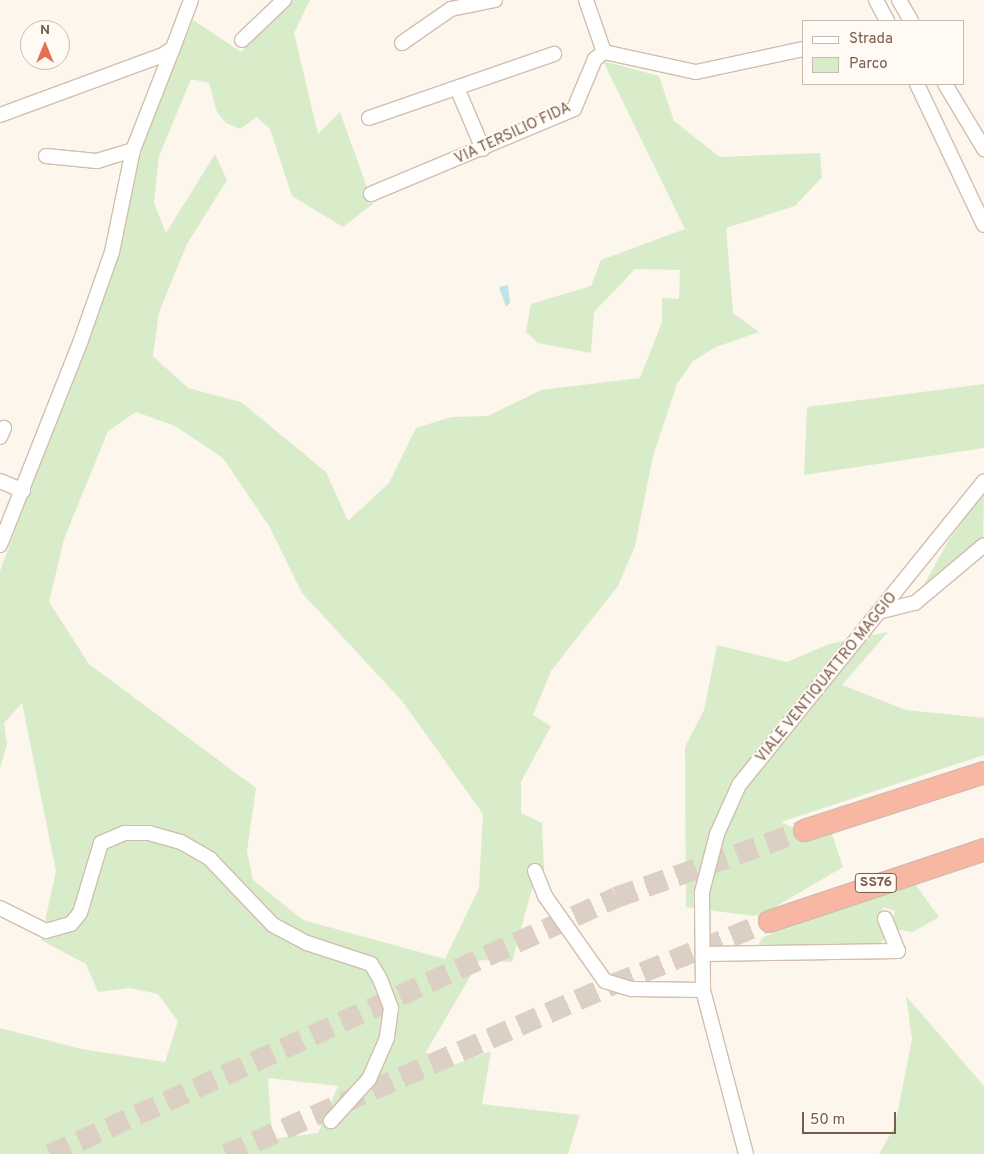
<!DOCTYPE html>
<html>
<head>
<meta charset="utf-8">
<style>
  body { margin:0 }
  #map { position:relative; width:984px; height:1154px; overflow:hidden; background:#fdf6ec; font-family:Overpass,sans-serif }
  div>[style] { position:absolute }
  .green>* { inset:0; background:#d8ecc9 }
  .water>* { inset:0; background:#bfe3e8 }
  .highway-tunnel>* { height:21px; margin-top:-10.5px; transform-origin:0; background:repeating-linear-gradient(90deg,#dcd0c4 0 21px,transparent 0 32px) }
  .roads { filter:drop-shadow(1px 0 #d1beb0) drop-shadow(-1px 0 #d1beb0) drop-shadow(0 1px #d1beb0) drop-shadow(0 -1px #d1beb0) }
  .minor>* { height:14px; margin:-7px; padding:0 7px; transform-origin:7px; border-radius:7px; background:#fff }
  .highway>* { height:21px; margin:-10.5px; padding:0 10.5px; transform-origin:10.5px; border-radius:10.5px; background:#f7b7a3 }
  span { translate:-50% -50%; white-space:nowrap; text-align:center; line-height:1.15; -webkit-text-stroke:4px #fffaf3; paint-order:stroke }
  .shield-label span { padding:1px 4px; background:#fffaf3; border:1px solid; border-radius:4px; -webkit-text-stroke-width:0 }
  .shield-label { font-size:14px; color:#7a5c4d; font-weight:700 }
  .street-label { font-size:15px; color:#7a5c4d }
  .legend { position:absolute; left:802px; top:20px; width:162px; height:65px; box-sizing:border-box; background:#fffaf3; border:1px solid #cabbb1; margin:0; padding:6px 9px; list-style:none; font-size:15px; color:#7a5c4d }
  .legend li { display:flex; align-items:center; gap:10px; height:25px }
  .legend b { width:25px; border:1px solid #cabbb1 }
  .north { position:absolute; left:20px; top:20px; width:50px; height:50px; box-sizing:border-box; background:#fffaf3; border:1px solid #cabbb1; border-radius:50%; rotate:0deg; font-size:14px; font-weight:700; line-height:20px; text-align:center; color:#7a5c4d }
  .north::after { content:''; display:block; margin:auto; width:18px; height:22px; background:#e76f51; clip-path:polygon(50% 0,100% 100%,50% 72%,0 100%) }
  .scale { position:absolute; left:802px; top:1112px; width:94px; height:22px; box-sizing:border-box; border:2px solid #7a5c4d; border-top:0; padding-left:6px; font-size:15px; line-height:18px; white-space:nowrap; color:#7a5c4d; -webkit-text-stroke:4px #fffaf3; paint-order:stroke }
</style>
</head>
<body>
<div id="map">
  <div class="green">
    <div style="clip-path:polygon(evenodd,290px 0,310px 0,294px 33px,318px 134px,340px 112px,373px 204px,343px 227px,292px 196px,270px 129px,257px 117px,240px 129px,226px 123px,217px 112px,209px 83px,191px 79px,159px 156px,154px 203px,166px 233px,215px 154px,227px 180px,187px 244px,159px 312px,153px 356px,188px 388px,241px 402px,326px 472px,348px 521px,389px 483px,416px 428px,451px 417px,488px 416px,541px 390px,640px 378px,662px 322px,662px 298px,679px 299px,680px 270px,635px 269px,594px 312px,591px 353px,538px 343px,526px 332px,531px 304px,591px 286px,601px 260px,685px 229px,603px 61px,659px 76px,674px 121px,720px 157px,820px 153px,822px 177px,795px 206px,726px 228px,733px 313px,759px 332px,716px 347px,693px 361px,677px 384px,653px 456px,635px 546px,618px 586px,551px 671px,533px 715px,551px 726px,521px 782px,521px 813px,542px 823px,544px 869px,531px 892px,512px 962px,480px 960px,426px 1052px,451px 1066px,491px 1051px,482px 1104px,580px 1115px,568px 1154px,0 1154px,0 1028px,81px 1049px,165px 1062px,178px 1021px,158px 994px,130px 988px,98px 992px,86px 964px,41px 940px,56px 871px,22px 703px,4px 723px,7px 745px,0 768px,0 571px,118px 251px,136px 157px,193px 20px,241px 52px,290px 0,136px 412px,175px 426px,223px 458px,269px 526px,302px 593px,402px 701px,483px 814px,479px 888px,445px 959px,303px 920px,253px 880px,247px 851px,256px 788px,89px 664px,49px 602px,64px 539px,108px 431px,136px 412px,290px 0,268px 1078px,338px 1086px,318px 1133px,272px 1139px,268px 1078px)"></div>
    <div style="clip-path:polygon(984px 384px,984px 448px,804px 475px,807px 407px)"></div>
    <div style="clip-path:polygon(984px 492px,983px 539px,922px 588px,950px 538px)"></div>
    <div style="clip-path:polygon(888px 632px,842px 685px,906px 710px,984px 718px,984px 755px,781px 822px,814px 837px,831px 831px,843px 867px,768px 911px,753px 916px,686px 907px,685px 747px,704px 710px,717px 645px,787px 662px,829px 644px)"></div>
    <div style="clip-path:polygon(915px 884px,939px 917px,913px 932px,891px 929px,895px 911px,883px 907px,878px 920px,886px 937px,876px 948px,758px 945px,763px 937px)"></div>
    <div style="clip-path:polygon(906px 996px,984px 1086px,984px 1154px,879px 1154px,895px 1126px,912px 1039px)"></div>
  </div>
  <div class="water">
    <div style="clip-path:polygon(508px 285px,510px 303px,506px 307px,499px 287px)"></div>
  </div>
  <div class="highway-tunnel">
    <div style="left:50px;top:1154px;width:622px;rotate:-24.42deg"></div>
    <div style="left:616px;top:897px;width:200px;rotate:-19.6deg"></div>
    <div style="left:226px;top:1154px;width:423px;rotate:-23.7deg"></div>
    <div style="left:613px;top:984px;width:168px;rotate:-22deg"></div>
  </div>
  <div class="roads">
    <div class="minor">
      <div style="left:586px;top:0;width:55px;rotate:70.9deg"></div>
      <div style="left:876px;top:0;width:24px;rotate:62deg"></div>
      <div style="left:899px;top:0;width:24px;rotate:60deg"></div>
      <div style="left:242px;top:40px;width:58px;rotate:-43.6deg"></div>
      <div style="left:402px;top:43px;width:60px;rotate:-34.8deg"></div>
      <div style="left:451px;top:9px;width:45px;rotate:-11.6deg"></div>
      <div style="left:604px;top:52px;width:94px;rotate:12.3deg"></div>
      <div style="left:696px;top:72px;width:109px;rotate:-12.1deg"></div>
      <div style="left:917px;top:84px;width:156px;rotate:64.6deg"></div>
      <div style="left:945px;top:84px;width:76px;rotate:59deg"></div>
      <div style="left:457px;top:88px;width:66px;rotate:66.9deg"></div>
      <div style="left:0;top:115px;width:174px;rotate:-20.2deg"></div>
      <div style="left:163px;top:55px;width:12px;rotate:-35deg"></div>
      <div style="left:173px;top:48px;width:51px;rotate:-69.4deg"></div>
      <div style="left:369px;top:118px;width:196px;rotate:-19.1deg"></div>
      <div style="left:46px;top:156px;width:51px;rotate:5.6deg"></div>
      <div style="left:97px;top:161px;width:38px;rotate:-17deg"></div>
      <div style="left:371px;top:194px;width:220px;rotate:-22.7deg"></div>
      <div style="left:574px;top:109px;width:54px;rotate:-67.2deg"></div>
      <div style="left:595px;top:59px;width:11px;rotate:-38deg"></div>
      <div style="left:0;top:437px;width:10px;rotate:-66deg"></div>
      <div style="left:0;top:481px;width:25px;rotate:23deg"></div>
      <div style="left:0;top:545px;width:220px;rotate:-68.4deg"></div>
      <div style="left:81px;top:340px;width:93px;rotate:-70.6deg"></div>
      <div style="left:112px;top:252px;width:104px;rotate:-78.4deg"></div>
      <div style="left:133px;top:150px;width:110px;rotate:-68.6deg"></div>
      <div style="left:882px;top:611px;width:34px;rotate:-14deg"></div>
      <div style="left:915px;top:603px;width:90px;rotate:-40deg"></div>
      <div style="left:535px;top:871px;width:27px;rotate:68deg"></div>
      <div style="left:545px;top:896px;width:104px;rotate:54.8deg"></div>
      <div style="left:605px;top:981px;width:28px;rotate:17deg"></div>
      <div style="left:632px;top:989px;width:71px;rotate:0.8deg"></div>
      <div style="left:0;top:908px;width:51px;rotate:26.6deg"></div>
      <div style="left:46px;top:931px;width:26px;rotate:-16deg"></div>
      <div style="left:71px;top:924px;width:14px;rotate:-51deg"></div>
      <div style="left:80px;top:913px;width:73px;rotate:-73.3deg"></div>
      <div style="left:101px;top:843px;width:25px;rotate:-23deg"></div>
      <div style="left:124px;top:833px;width:25px"></div>
      <div style="left:149px;top:833px;width:33px;rotate:16deg"></div>
      <div style="left:181px;top:842px;width:34px;rotate:30deg"></div>
      <div style="left:210px;top:859px;width:91px;rotate:46.3deg"></div>
      <div style="left:273px;top:925px;width:38px;rotate:28deg"></div>
      <div style="left:307px;top:943px;width:67px;rotate:18.2deg"></div>
      <div style="left:371px;top:964px;width:17px;rotate:59deg"></div>
      <div style="left:380px;top:979px;width:31px;rotate:69deg"></div>
      <div style="left:391px;top:1008px;width:30px;rotate:98deg"></div>
      <div style="left:387px;top:1038px;width:45px;rotate:113.7deg"></div>
      <div style="left:369px;top:1079px;width:57px;rotate:132.1deg"></div>
      <div style="left:703px;top:954px;width:195px;rotate:-0.9deg"></div>
      <div style="left:898px;top:951px;width:35px;rotate:-112deg"></div>
      <div style="left:746px;top:1154px;width:170px;rotate:-104.7deg"></div>
      <div style="left:703px;top:990px;width:98px;rotate:-90.6deg"></div>
      <div style="left:702px;top:892px;width:60px;rotate:-75.5deg"></div>
      <div style="left:717px;top:834px;width:54px;rotate:-65.8deg"></div>
      <div style="left:739px;top:785px;width:390px;rotate:-51.1deg"></div>
    </div>
    <div class="highway">
      <div style="left:804px;top:830px;width:189px;rotate:-17.9deg"></div>
      <div style="left:769px;top:921px;width:227px;rotate:-18.5deg"></div>
    </div>
  </div>
  <div class="shield-label">
    <span style="left:876px;top:883px">SS76</span>
  </div>
  <div class="street-label">
    <span style="left:513px;top:134px;rotate:-25deg">VIA TERSILIO FIDA</span>
    <span style="left:827px;top:678px;rotate:-51deg">VIALE VENTIQUATTRO MAGGIO</span>
  </div>
  <ul class="legend">
  <li><b style="height:6px;background:#fff"></b>Strada</li>
  <li><b style="height:14px;background:#d8ecc9"></b>Parco</li>
  </ul>
  <div class="north">N</div>
  <div class="scale">50 m</div>
</div>
</body>
</html>
